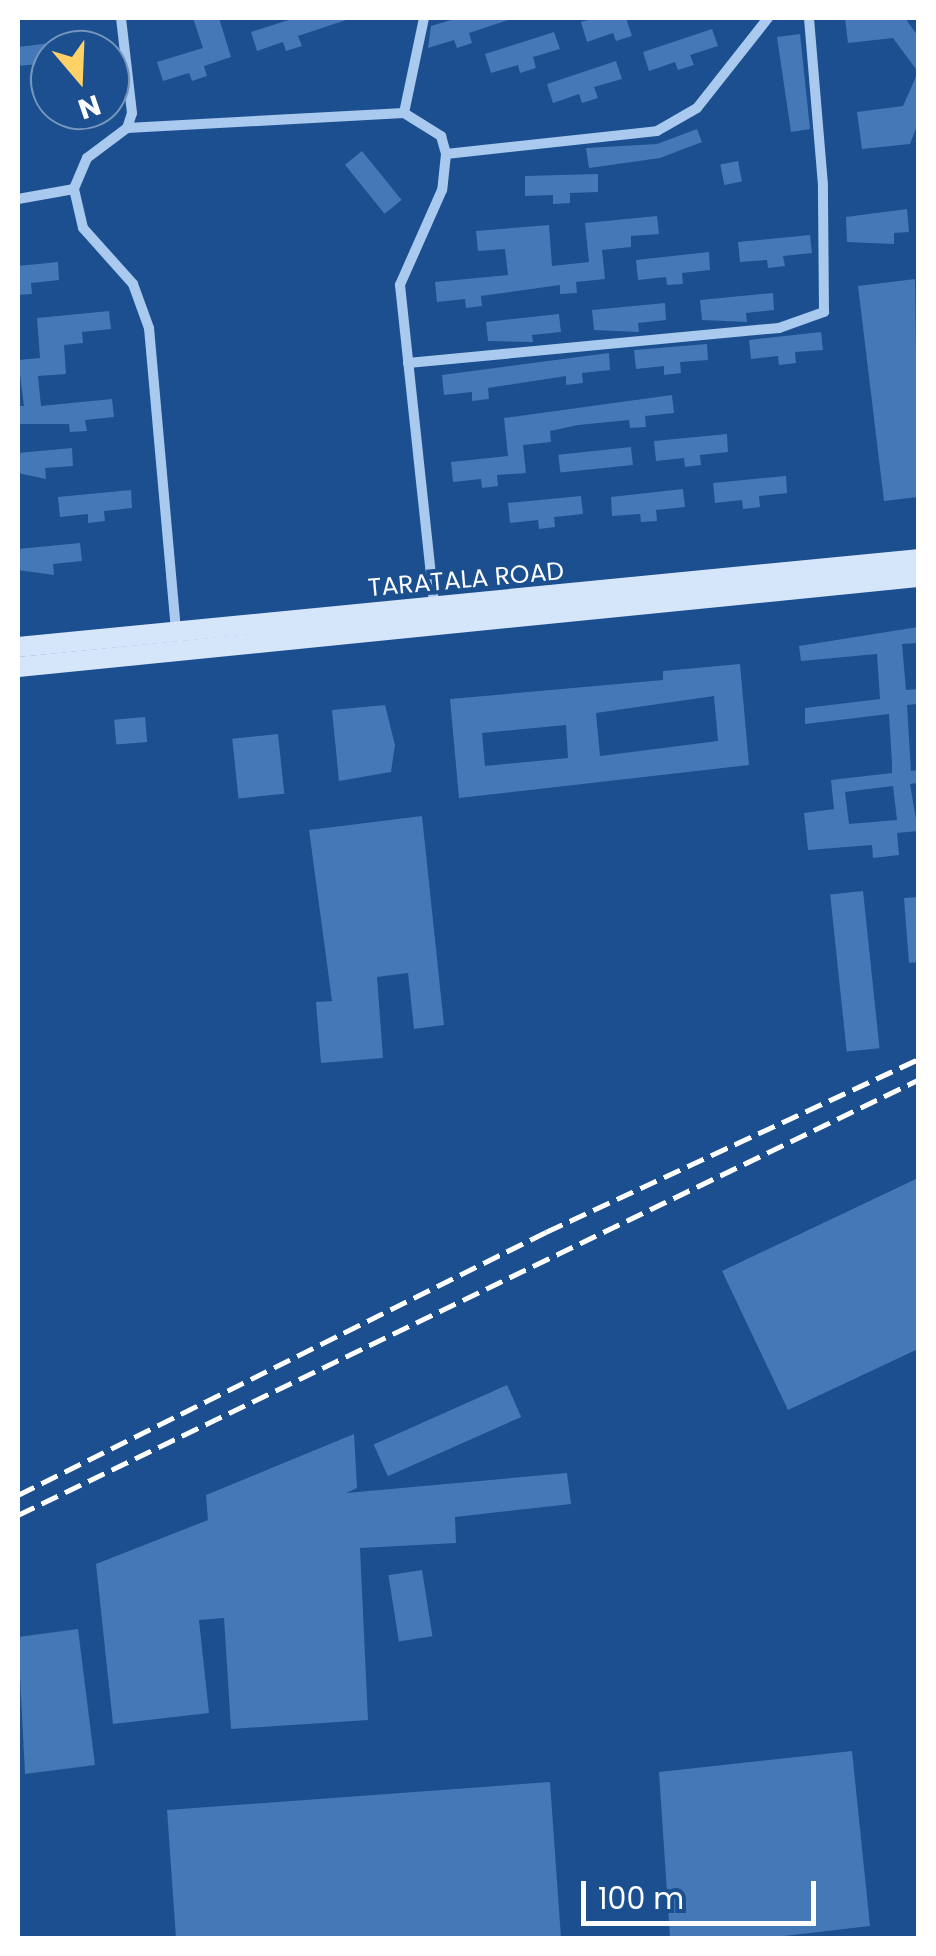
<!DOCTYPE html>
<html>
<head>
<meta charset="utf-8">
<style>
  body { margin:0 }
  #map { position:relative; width:936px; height:1956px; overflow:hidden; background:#1b4f8f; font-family:Poppins,sans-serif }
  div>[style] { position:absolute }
  .building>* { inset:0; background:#4478b7; transform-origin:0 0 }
  .street>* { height:10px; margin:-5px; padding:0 5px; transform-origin:5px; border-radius:5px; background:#a9c9ee }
  .secondary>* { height:20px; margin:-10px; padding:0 10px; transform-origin:10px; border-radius:10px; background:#d6e6fa }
  .rail>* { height:5px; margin-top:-2.5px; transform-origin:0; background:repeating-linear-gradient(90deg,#fff 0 18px,transparent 0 26px) }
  span { translate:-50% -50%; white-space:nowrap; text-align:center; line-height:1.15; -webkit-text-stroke:8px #1b4f8f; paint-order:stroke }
  .street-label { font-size:25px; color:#fff }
  .frame { position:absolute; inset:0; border:20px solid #fff; pointer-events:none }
  .north { position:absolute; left:30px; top:30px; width:100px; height:100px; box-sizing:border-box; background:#1b4f8f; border:2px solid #7695bc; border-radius:50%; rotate:161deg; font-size:28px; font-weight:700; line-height:40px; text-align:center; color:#fff }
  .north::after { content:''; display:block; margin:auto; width:35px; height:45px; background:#ffd166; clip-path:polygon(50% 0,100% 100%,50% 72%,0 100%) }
  .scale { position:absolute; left:581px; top:1881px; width:235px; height:45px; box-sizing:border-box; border:5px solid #fff; border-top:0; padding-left:12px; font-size:30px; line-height:35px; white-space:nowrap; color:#fff; -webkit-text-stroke:8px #1b4f8f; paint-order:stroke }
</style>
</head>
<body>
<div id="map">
  <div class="building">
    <div style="clip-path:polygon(193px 18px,219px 18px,231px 57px,204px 66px,207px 76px,192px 81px,189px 73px,163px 81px,157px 62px,203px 48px)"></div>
    <div style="clip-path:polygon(295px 18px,346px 20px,298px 36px,302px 46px,286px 51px,283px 42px,257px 51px,251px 32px)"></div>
    <div style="clip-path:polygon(458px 18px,508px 18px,508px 20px,469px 33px,472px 43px,457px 48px,454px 40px,428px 48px,431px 26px)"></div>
    <div style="clip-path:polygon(596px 18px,626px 18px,632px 36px,616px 41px,613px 33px,587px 42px,581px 22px)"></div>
    <div style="clip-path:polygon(845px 18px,905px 18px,918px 36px,918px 123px,910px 144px,862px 149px,857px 112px,903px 106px,918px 72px,893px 38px,848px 43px)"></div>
    <div style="clip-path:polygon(712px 29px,718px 46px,690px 55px,694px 65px,678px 70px,675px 62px,649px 71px,643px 52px)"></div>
    <div style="clip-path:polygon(554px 32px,560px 49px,533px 57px,536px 68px,520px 73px,518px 65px,491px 73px,485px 54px)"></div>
    <div style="clip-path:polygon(800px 34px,810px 129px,791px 132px,777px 37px)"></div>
    <div style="clip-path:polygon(50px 43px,50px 63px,18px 66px,18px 47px)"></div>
    <div style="clip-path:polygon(616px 61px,622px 79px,594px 87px,598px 98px,582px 103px,579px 94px,553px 103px,547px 84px)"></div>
    <div style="clip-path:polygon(697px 129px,702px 142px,660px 158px,589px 168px,586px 148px,657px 144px)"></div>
    <div style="left:362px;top:151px;width:63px;height:22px;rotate:51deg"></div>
    <div style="left:738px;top:161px;width:21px;height:18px;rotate:79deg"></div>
    <div style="clip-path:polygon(598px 174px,598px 192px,570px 193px,570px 203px,553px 204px,553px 195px,525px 196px,525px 176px)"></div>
    <div style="clip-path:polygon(907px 209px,909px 232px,894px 233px,894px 244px,847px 242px,846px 217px)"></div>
    <div style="clip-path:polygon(657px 216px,659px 234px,631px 236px,631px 247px,602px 250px,605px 279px,576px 282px,577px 293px,560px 294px,560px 285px,481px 296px,482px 306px,466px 308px,465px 299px,437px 302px,435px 282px,508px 275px,505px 249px,478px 251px,476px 231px,549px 225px,552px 266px,589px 262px,585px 223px)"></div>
    <div style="clip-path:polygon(810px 235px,812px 253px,783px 256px,785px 266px,768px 268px,767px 260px,740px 262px,738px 242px)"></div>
    <div style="clip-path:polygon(709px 252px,710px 270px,682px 273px,683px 284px,667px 285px,666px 277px,638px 280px,636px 260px)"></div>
    <div style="clip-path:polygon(58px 262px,59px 280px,31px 283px,32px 294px,18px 295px,18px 266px)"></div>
    <div style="clip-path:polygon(915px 279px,918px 497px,884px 501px,858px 286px)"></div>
    <div style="clip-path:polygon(773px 293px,774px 310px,746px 313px,747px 322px,702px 320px,700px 300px)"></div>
    <div style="clip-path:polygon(665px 303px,666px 320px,638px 323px,639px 332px,594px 330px,592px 310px)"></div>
    <div style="clip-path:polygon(109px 311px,111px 329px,82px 332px,83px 343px,64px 345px,66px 374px,38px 376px,41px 406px,112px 399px,114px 417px,85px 420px,87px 431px,70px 432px,69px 424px,18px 424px,18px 406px,24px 406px,18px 360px,40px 358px,37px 318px)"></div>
    <div style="clip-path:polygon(559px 314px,561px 332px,532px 335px,533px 342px,488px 341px,486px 322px)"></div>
    <div style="clip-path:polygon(821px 332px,823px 350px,795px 352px,796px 363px,779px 365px,778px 356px,751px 359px,749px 340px)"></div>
    <div style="clip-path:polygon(707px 344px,708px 360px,680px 362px,681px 373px,664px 375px,664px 366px,636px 369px,634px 350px)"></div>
    <div style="clip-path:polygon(609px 353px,610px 370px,582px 373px,583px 383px,566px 385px,566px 376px,488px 388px,489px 399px,472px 401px,472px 392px,444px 395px,442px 375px)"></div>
    <div style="clip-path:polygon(672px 395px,674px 413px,645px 416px,646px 427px,630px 428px,629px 420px,578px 425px,550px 431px,551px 442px,523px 445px,526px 473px,497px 475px,498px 486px,482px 488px,481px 479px,453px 482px,451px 462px,508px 456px,504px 418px)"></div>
    <div style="clip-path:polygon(727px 434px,728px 452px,700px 455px,701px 465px,685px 467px,684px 458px,656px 461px,654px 441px)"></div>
    <div style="left:631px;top:447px;width:18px;height:73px;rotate:84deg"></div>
    <div style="clip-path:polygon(72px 448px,73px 466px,45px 468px,46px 479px,18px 473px,18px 453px)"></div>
    <div style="clip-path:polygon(786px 476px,787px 493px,759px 496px,760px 507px,743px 509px,742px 500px,715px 503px,713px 483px)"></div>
    <div style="clip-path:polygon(683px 489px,685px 507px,656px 510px,657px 521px,641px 522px,640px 514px,612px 516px,611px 497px)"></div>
    <div style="clip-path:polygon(131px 490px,132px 508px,104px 511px,105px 521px,88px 523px,88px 514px,60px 517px,58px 497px)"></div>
    <div style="clip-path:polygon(581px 496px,583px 514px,554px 517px,555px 527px,539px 529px,538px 520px,510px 523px,508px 503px)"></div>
    <div style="clip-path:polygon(80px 543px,82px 561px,53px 564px,54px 575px,18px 570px,18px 549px)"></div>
    <div style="clip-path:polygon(evenodd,918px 627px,918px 643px,902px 644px,906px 690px,918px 689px,918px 704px,907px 705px,911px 771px,918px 770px,918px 783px,910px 784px,918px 831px,897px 833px,899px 855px,873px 858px,872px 845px,808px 850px,804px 813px,834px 809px,831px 780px,892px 773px,892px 764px,889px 714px,805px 724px,805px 708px,880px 699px,877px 654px,801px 661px,799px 646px,918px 627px,893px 786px,897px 820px,849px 824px,845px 792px,893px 786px)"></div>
    <div style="clip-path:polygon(evenodd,740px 664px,749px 765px,459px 798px,450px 699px,663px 680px,663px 671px,740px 664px,714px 696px,718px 741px,600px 756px,596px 713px,714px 696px,740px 664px,566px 725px,568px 758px,485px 766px,482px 733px,566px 725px)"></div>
    <div style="clip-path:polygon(385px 705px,395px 745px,391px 772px,339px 781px,332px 710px)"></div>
    <div style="left:145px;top:717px;width:25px;height:31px;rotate:85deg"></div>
    <div style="left:278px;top:734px;width:60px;height:46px;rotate:84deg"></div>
    <div style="clip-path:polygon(422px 816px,444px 1025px,414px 1029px,408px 973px,377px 977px,383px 1058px,321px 1063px,316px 1002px,332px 1001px,309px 830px)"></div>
    <div style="left:863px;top:891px;width:158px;height:33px;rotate:84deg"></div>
    <div style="clip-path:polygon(918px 897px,918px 962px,909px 963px,904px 898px)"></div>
    <div style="clip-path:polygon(918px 1178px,918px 1349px,788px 1410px,722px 1271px)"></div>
    <div style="left:507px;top:1385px;width:35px;height:146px;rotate:66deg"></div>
    <div style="clip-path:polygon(354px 1434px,357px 1488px,346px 1493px,567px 1473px,571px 1504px,455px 1517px,456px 1543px,360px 1548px,368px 1720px,231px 1729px,224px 1618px,199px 1620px,209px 1713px,113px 1724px,96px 1564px,208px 1520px,206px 1495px)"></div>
    <div style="left:422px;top:1570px;width:67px;height:34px;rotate:81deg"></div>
    <div style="clip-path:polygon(78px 1629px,95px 1765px,25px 1774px,18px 1637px)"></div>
    <div style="clip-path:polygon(852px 1751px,870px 1926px,767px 1938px,670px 1938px,659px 1772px)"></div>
    <div style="clip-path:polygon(550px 1782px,561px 1938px,176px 1938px,167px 1810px)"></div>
  </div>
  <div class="street">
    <div style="left:121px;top:18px;width:96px;rotate:83.4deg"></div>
    <div style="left:132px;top:113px;width:16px;rotate:108deg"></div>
    <div style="left:127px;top:128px;width:50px;rotate:143.1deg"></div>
    <div style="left:87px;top:158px;width:34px;rotate:113deg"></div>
    <div style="left:74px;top:189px;width:40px;rotate:77deg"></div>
    <div style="left:83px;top:228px;width:75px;rotate:48.2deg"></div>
    <div style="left:133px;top:284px;width:47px;rotate:70deg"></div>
    <div style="left:149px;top:328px;width:305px;rotate:84.9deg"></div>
    <div style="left:404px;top:113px;width:97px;rotate:-78.1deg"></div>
    <div style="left:127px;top:128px;width:277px;rotate:-3.1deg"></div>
    <div style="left:404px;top:113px;width:44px;rotate:31.9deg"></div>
    <div style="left:441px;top:136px;width:19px;rotate:74deg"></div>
    <div style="left:446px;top:154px;width:36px;rotate:96deg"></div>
    <div style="left:442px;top:190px;width:104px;rotate:113.9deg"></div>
    <div style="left:400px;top:285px;width:322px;rotate:83.9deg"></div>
    <div style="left:446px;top:154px;width:212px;rotate:-6.2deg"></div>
    <div style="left:657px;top:131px;width:46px;rotate:-29.9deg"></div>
    <div style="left:697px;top:108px;width:115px;rotate:-51.7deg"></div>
    <div style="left:18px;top:199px;width:57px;rotate:-10.1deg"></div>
    <div style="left:408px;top:363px;width:373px;rotate:-5.4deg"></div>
    <div style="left:779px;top:328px;width:48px;rotate:-19.6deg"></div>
    <div style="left:824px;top:312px;width:127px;rotate:-90.5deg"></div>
    <div style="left:823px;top:185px;width:168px;rotate:-94.8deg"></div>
  </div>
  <div class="secondary">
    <div style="left:18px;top:647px;width:904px;rotate:-5.58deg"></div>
    <div style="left:18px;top:667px;width:904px;rotate:-5.71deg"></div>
  </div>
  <div class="rail">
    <div style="left:18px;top:1495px;width:590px;rotate:-26.48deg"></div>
    <div style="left:546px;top:1232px;width:410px;rotate:-24.9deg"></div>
    <div style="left:18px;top:1515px;width:1000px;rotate:-25.8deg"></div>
  </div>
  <div class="street-label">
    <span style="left:466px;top:580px;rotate:-5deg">TARATALA ROAD</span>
  </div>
  <div class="frame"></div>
  <div class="north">N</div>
  <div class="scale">100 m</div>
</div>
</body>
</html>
